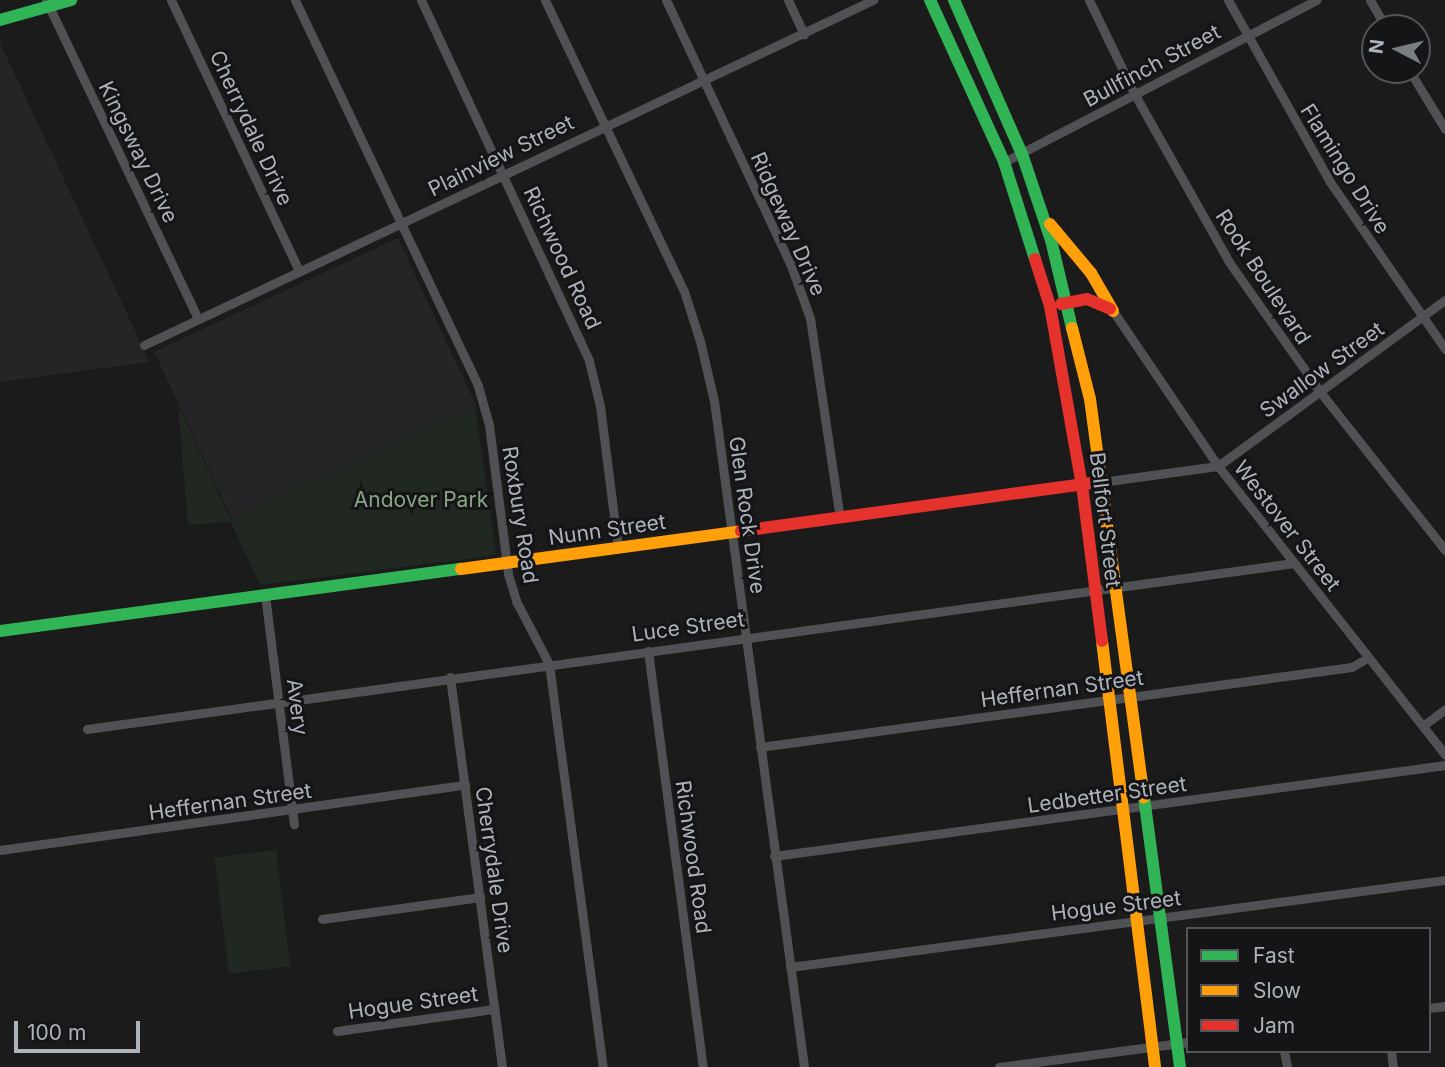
<!DOCTYPE html>
<html>
<head>
<meta charset="utf-8">
<style>
  body { margin:0 }
  #map { position:relative; width:1445px; height:1067px; overflow:hidden; background:#1b1b1b; font-family:Inter,sans-serif }
  div>[style] { position:absolute }
  .built>* { inset:0; background:#252527; transform-origin:0 0 }
  .green>* { inset:0; background:#212821; transform-origin:0 0 }
  .street>* { height:9px; margin:-4.5px; padding:0 4.5px; transform-origin:4.5px; border-radius:4.5px; background:#4f5154 }
  .fast>* { height:12px; margin:-6px; padding:0 6px; transform-origin:6px; border-radius:6px; background:#30b455 }
  .slow>* { height:12px; margin:-6px; padding:0 6px; transform-origin:6px; border-radius:6px; background:#ff9f0a }
  .jam>* { height:12px; margin:-6px; padding:0 6px; transform-origin:6px; border-radius:6px; background:#e5322d }
  span { translate:-50% -50%; white-space:nowrap; text-align:center; line-height:1.15; -webkit-text-stroke:6px #151517; paint-order:stroke }
  .street-label { font-size:21px; color:#adb3bb }
  .park-label { font-size:21px; color:#88a585 }
  .legend { position:absolute; left:1186px; top:927px; width:245px; height:126px; box-sizing:border-box; background:#151517; border:2px solid #525459; margin:0; padding:9px 12px; list-style:none; font-size:21px; color:#adb3bb }
  .legend li { display:flex; align-items:center; gap:14px; height:35px }
  .legend b { width:35px; border:2px solid #525459 }
  .north { position:absolute; left:1361px; top:14px; width:70px; height:70px; box-sizing:border-box; background:#151517; border:2px solid #525459; border-radius:50%; rotate:277deg; font-size:19px; font-weight:700; line-height:28px; text-align:center; color:#adb3bb }
  .north::after { content:''; display:block; margin:auto; width:24px; height:32px; background:#7a7e83; clip-path:polygon(50% 0,100% 100%,50% 72%,0 100%) }
  .scale { position:absolute; left:14px; top:1021px; width:126px; height:32px; box-sizing:border-box; border:4px solid #adb3bb; border-top:0; padding-left:9px; font-size:21px; line-height:24px; white-space:nowrap; color:#adb3bb; -webkit-text-stroke:5px #151517; paint-order:stroke }
</style>
</head>
<body>
<div id="map">
  <div class="built">
    <div style="clip-path:polygon(0 43px,138px 337px,149px 362px,0 382px)"></div>
    <div style="left:398px;top:238px;width:185px;height:269px;rotate:65deg"></div>
  </div>
  <div class="green">
    <div style="clip-path:polygon(178px 405px,230px 518px,475px 406px,496px 555px,260px 585px,231px 522px,188px 525px)"></div>
    <div style="left:276px;top:850px;width:117px;height:62px;rotate:83deg"></div>
  </div>
  <div class="street">
    <div style="left:46px;top:0;width:353px;rotate:64.5deg"></div>
    <div style="left:171px;top:0;width:300px;rotate:64.7deg"></div>
    <div style="left:295px;top:0;width:427px;rotate:64.6deg"></div>
    <div style="left:478px;top:386px;width:41px;rotate:74.2deg"></div>
    <div style="left:489px;top:425px;width:150px;rotate:82.7deg"></div>
    <div style="left:508px;top:574px;width:28px;rotate:73deg"></div>
    <div style="left:516px;top:601px;width:71px;rotate:62.4deg"></div>
    <div style="left:549px;top:664px;width:407px;rotate:82.4deg"></div>
    <div style="left:421px;top:0;width:398px;rotate:65deg"></div>
    <div style="left:589px;top:361px;width:46px;rotate:76.3deg"></div>
    <div style="left:600px;top:406px;width:143px;rotate:82.8deg"></div>
    <div style="left:545px;top:0;width:322px;rotate:64.5deg"></div>
    <div style="left:684px;top:291px;width:52px;rotate:72.3deg"></div>
    <div style="left:700px;top:341px;width:62px;rotate:76.9deg"></div>
    <div style="left:714px;top:401px;width:672px;rotate:82.3deg"></div>
    <div style="left:666px;top:0;width:291px;rotate:64.8deg"></div>
    <div style="left:790px;top:263px;width:59px;rotate:70deg"></div>
    <div style="left:810px;top:318px;width:202px;rotate:81.5deg"></div>
    <div style="left:788px;top:0;width:38px;rotate:65deg"></div>
    <div style="left:1089px;top:0;width:106px;rotate:64.2deg"></div>
    <div style="left:1135px;top:95px;width:192px;rotate:60.6deg"></div>
    <div style="left:1229px;top:262px;width:160px;rotate:54.9deg"></div>
    <div style="left:1321px;top:393px;width:200px;rotate:51.7deg"></div>
    <div style="left:1228px;top:0;width:209px;rotate:60.7deg"></div>
    <div style="left:1330px;top:182px;width:203px;rotate:55.4deg"></div>
    <div style="left:1370px;top:0;width:32px;rotate:60deg"></div>
    <div style="left:1409px;top:70px;width:69px;rotate:58.6deg"></div>
    <div style="left:1004px;top:162px;width:352px;rotate:-27.4deg"></div>
    <div style="left:1113px;top:311px;width:187px;rotate:55.9deg"></div>
    <div style="left:1218px;top:466px;width:367px;rotate:51.8deg"></div>
    <div style="left:144px;top:345px;width:807px;rotate:-25.33deg"></div>
    <div style="left:1101px;top:482px;width:118px;rotate:-7.8deg"></div>
    <div style="left:1218px;top:466px;width:281px;rotate:-36.2deg"></div>
    <div style="left:265px;top:595px;width:231px;rotate:82.8deg"></div>
    <div style="left:648px;top:651px;width:420px;rotate:82.5deg"></div>
    <div style="left:450px;top:677px;width:393px;rotate:82.4deg"></div>
    <div style="left:1424px;top:725px;width:26px;rotate:-37deg"></div>
    <div style="left:87px;top:729px;width:1218px;rotate:-7.83deg"></div>
    <div style="left:760px;top:747px;width:597px;rotate:-7.7deg"></div>
    <div style="left:1352px;top:667px;width:17px;rotate:-31deg"></div>
    <div style="left:0;top:850px;width:470px;rotate:-8deg"></div>
    <div style="left:774px;top:856px;width:677px;rotate:-7.72deg"></div>
    <div style="left:322px;top:919px;width:160px;rotate:-7.9deg"></div>
    <div style="left:790px;top:967px;width:661px;rotate:-7.57deg"></div>
    <div style="left:1429px;top:1008px;width:16px;rotate:-7deg"></div>
    <div style="left:337px;top:1031px;width:159px;rotate:-8deg"></div>
    <div style="left:1284px;top:1051px;width:16px;rotate:79deg"></div>
    <div style="left:1391px;top:1051px;width:16px;rotate:83deg"></div>
    <div style="left:999px;top:1067px;width:191px;rotate:-7.5deg"></div>
  </div>
  <div class="fast">
    <div style="left:930px;top:0;width:178px;rotate:65.4deg"></div>
    <div style="left:1004px;top:162px;width:102px;rotate:72.3deg"></div>
    <div style="left:954px;top:0;width:168px;rotate:66.2deg"></div>
    <div style="left:1022px;top:154px;width:91px;rotate:71.4deg"></div>
    <div style="left:1051px;top:240px;width:90px;rotate:76.6deg"></div>
    <div style="left:0;top:20px;width:74px;rotate:-15.7deg"></div>
    <div style="left:0;top:631px;width:465px;rotate:-7.7deg"></div>
    <div style="left:1144px;top:797px;width:272px;rotate:82.4deg"></div>
  </div>
  <div class="slow">
    <div style="left:1050px;top:224px;width:64px;rotate:50.1deg"></div>
    <div style="left:1091px;top:273px;width:44px;rotate:59.9deg"></div>
    <div style="left:1072px;top:328px;width:73px;rotate:75.8deg"></div>
    <div style="left:1090px;top:399px;width:402px;rotate:82.3deg"></div>
    <div style="left:461px;top:569px;width:283px;rotate:-7.7deg"></div>
    <div style="left:1102px;top:641px;width:429px;rotate:82.9deg"></div>
  </div>
  <div class="jam">
    <div style="left:1035px;top:259px;width:49px;rotate:72.3deg"></div>
    <div style="left:1050px;top:306px;width:182px;rotate:79.9deg"></div>
    <div style="left:1082px;top:485px;width:157px;rotate:82.7deg"></div>
    <div style="left:1061px;top:304px;width:26px;rotate:-11deg"></div>
    <div style="left:1087px;top:299px;width:25px;rotate:23deg"></div>
    <div style="left:741px;top:531px;width:363px;rotate:-7.8deg"></div>
  </div>
  <div class="street-label">
    <span style="left:1152px;top:66px;rotate:-28deg">Bullfinch Street</span>
    <span style="left:251px;top:128px;rotate:65deg">Cherrydale Drive</span>
    <span style="left:138px;top:152px;rotate:64deg">Kingsway Drive</span>
    <span style="left:501px;top:156px;rotate:-26deg">Plainview Street</span>
    <span style="left:1345px;top:169px;rotate:58deg">Flamingo Drive</span>
    <span style="left:788px;top:224px;rotate:66deg">Ridgeway Drive</span>
    <span style="left:562px;top:258px;rotate:65deg">Richwood Road</span>
    <span style="left:1263px;top:277px;rotate:57deg">Rook Boulevard</span>
    <span style="left:1322px;top:370px;rotate:-36deg">Swallow Street</span>
    <span style="left:520px;top:515px;rotate:81deg">Roxbury Road</span>
    <span style="left:747px;top:515px;rotate:82deg">Glen Rock Drive</span>
    <span style="left:1105px;top:520px;rotate:83deg">Bellfort Street</span>
    <span style="left:1287px;top:526px;rotate:52deg">Westover Street</span>
    <span style="left:607px;top:530px;rotate:-8deg">Nunn Street</span>
    <span style="left:688px;top:627px;rotate:-8deg">Luce Street</span>
    <span style="left:1062px;top:689px;rotate:-8deg">Heffernan Street</span>
    <span style="left:297px;top:707px;rotate:83deg">Avery</span>
    <span style="left:1107px;top:795px;rotate:-8deg">Ledbetter Street</span>
    <span style="left:230px;top:802px;rotate:-8deg">Heffernan Street</span>
    <span style="left:693px;top:857px;rotate:82deg">Richwood Road</span>
    <span style="left:494px;top:870px;rotate:82deg">Cherrydale Drive</span>
    <span style="left:1116px;top:906px;rotate:-7deg">Hogue Street</span>
    <span style="left:413px;top:1003px;rotate:-8deg">Hogue Street</span>
  </div>
  <div class="park-label">
    <span style="left:421px;top:500px">Andover Park</span>
  </div>
  <ul class="legend">
  <li><b style="height:9px;background:#30b455"></b>Fast</li>
  <li><b style="height:9px;background:#ff9f0a"></b>Slow</li>
  <li><b style="height:9px;background:#e5322d"></b>Jam</li>
  </ul>
  <div class="north">N</div>
  <div class="scale">100 m</div>
</div>
</body>
</html>
